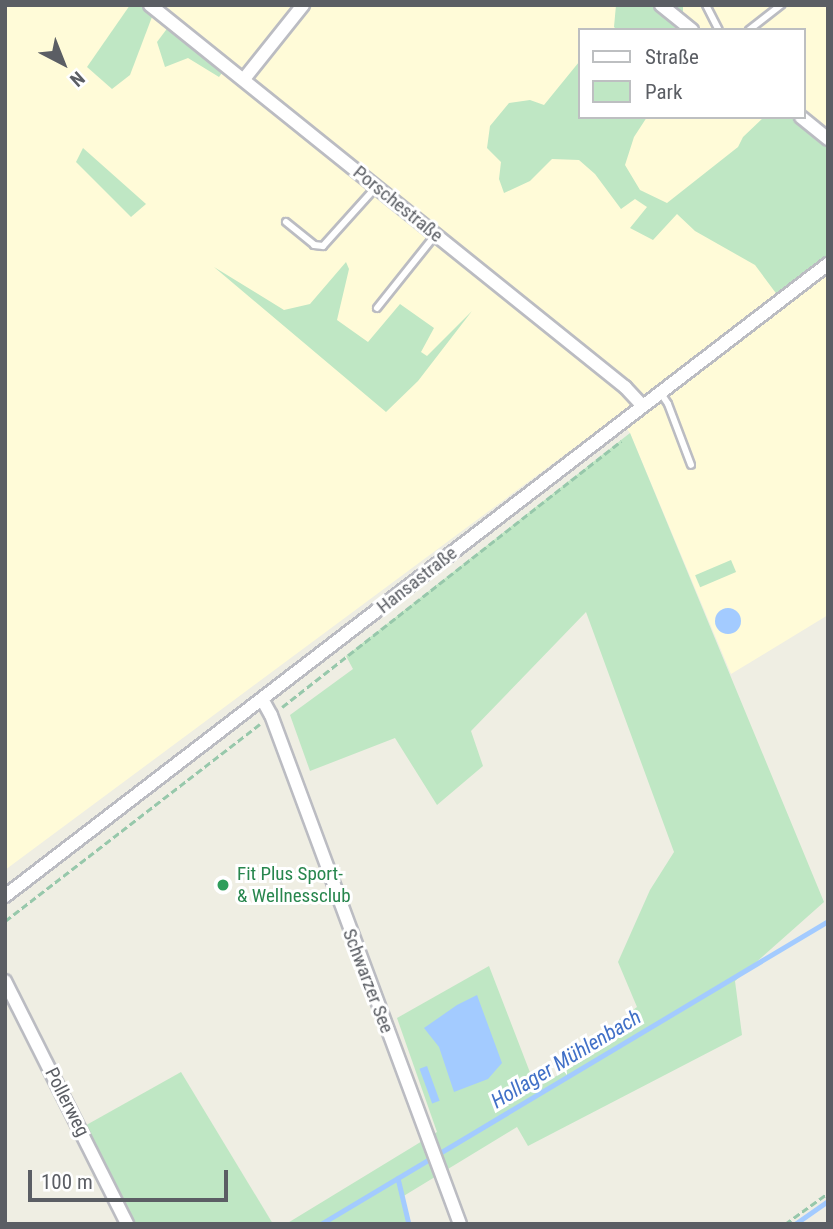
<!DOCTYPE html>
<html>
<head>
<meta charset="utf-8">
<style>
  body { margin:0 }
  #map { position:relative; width:833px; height:1229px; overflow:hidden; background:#efeee3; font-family:"Roboto Condensed",sans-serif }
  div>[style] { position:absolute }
  .commercial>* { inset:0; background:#fffbd8 }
  .green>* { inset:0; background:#bfe7c4; transform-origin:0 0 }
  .water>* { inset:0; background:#a3cbff; transform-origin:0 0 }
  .round { border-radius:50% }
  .stream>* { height:4.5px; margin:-2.25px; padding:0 2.25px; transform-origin:2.25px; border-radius:2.25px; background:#a3cbff }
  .path>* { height:2.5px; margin-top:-1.25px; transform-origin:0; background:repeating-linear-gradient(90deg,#97c8ab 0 7px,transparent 0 10.5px) }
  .roads { filter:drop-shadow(2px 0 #bbbcc2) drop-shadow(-2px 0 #bbbcc2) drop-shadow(0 2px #bbbcc2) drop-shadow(0 -2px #bbbcc2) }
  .service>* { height:6px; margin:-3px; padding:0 3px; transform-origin:3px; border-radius:3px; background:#fff }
  .minor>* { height:12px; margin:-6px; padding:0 6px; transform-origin:6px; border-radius:6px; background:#fff }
  .dots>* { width:19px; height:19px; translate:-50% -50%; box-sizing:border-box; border:4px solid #fff; border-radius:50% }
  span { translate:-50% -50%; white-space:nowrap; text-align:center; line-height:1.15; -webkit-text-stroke:6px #fff; paint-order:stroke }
  .street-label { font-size:19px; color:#5b5e64 }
  .leisure-label { font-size:19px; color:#27864d }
  .left { translate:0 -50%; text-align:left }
  .water-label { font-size:21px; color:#4170c7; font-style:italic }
  .frame { position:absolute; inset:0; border:7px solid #5b5e64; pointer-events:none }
  .legend { position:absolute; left:578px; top:28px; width:228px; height:91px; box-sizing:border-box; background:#fff; border:2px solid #bdbfc1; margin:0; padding:9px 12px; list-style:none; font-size:21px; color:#5b5e64 }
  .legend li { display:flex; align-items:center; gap:14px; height:35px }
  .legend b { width:35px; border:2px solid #bdbfc1 }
  .north { position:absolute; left:28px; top:28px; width:70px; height:70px; -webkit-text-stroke:5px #fff; paint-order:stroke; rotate:138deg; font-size:19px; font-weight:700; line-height:28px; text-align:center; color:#5b5e64 }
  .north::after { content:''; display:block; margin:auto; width:24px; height:32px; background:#5b5e64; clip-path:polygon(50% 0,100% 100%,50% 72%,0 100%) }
  .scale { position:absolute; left:28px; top:1170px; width:200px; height:32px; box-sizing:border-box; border:4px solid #5b5e64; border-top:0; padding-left:9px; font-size:21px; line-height:24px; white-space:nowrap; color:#5b5e64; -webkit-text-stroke:5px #fff; paint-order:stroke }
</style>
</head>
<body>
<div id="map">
  <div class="commercial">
    <div style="clip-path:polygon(evenodd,5px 5px,828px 5px,828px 615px,731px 674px,630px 433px,617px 416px,5px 870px,5px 5px,579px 30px,803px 30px,803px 117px,579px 117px,579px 30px)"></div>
  </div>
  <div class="green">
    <div style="clip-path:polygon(130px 5px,150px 5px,155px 9px,130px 75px,112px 89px,87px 67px)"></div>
    <div style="clip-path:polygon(616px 5px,683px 5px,683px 17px,675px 30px,617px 30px,614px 27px)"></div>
    <div style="clip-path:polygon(172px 22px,227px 66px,219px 77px,188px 58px,165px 67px,157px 42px)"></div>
    <div style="clip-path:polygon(579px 62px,579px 117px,647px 117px,634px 137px,625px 165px,640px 190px,667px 203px,738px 147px,743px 137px,764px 117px,801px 117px,828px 139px,828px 264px,781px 300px,755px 265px,695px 231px,677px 214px,653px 240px,630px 228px,647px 207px,635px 199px,621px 209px,595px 174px,579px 160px,552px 159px,530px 181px,504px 193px,499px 179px,501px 162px,487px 148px,490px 126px,509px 103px,530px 100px,544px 105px)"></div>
    <div style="clip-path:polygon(83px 148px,146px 204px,131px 217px,76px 162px)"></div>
    <div style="clip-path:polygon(346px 262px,349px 269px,337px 320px,368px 342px,400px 304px,434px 328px,421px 352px,427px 356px,472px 311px,418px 381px,386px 412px,214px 267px,284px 310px,310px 304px)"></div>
    <div style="clip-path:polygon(630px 433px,824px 902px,735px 981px,742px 1035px,528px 1146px,517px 1127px,402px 1197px,409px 1224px,286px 1224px,437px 1132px,397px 1018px,489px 966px,536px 1088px,607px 1046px,604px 1031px,637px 1007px,618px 962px,650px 890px,674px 852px,586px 612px,471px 731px,483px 766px,437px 805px,395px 738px,310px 771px,290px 715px,353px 669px,346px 656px)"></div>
    <div style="left:731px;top:560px;width:13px;height:39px;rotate:67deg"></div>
    <div style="clip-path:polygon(181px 1072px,273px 1224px,127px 1224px,81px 1128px)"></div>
  </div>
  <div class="water">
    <div class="round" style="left:715px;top:608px;width:26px;height:26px"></div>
    <div style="clip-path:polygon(477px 995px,502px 1063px,488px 1079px,454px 1092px,439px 1047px,424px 1028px,457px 1005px)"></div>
    <div style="left:427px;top:1066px;width:37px;height:8px;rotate:70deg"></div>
  </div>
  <div class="stream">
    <div style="left:398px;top:1178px;width:47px;rotate:76.6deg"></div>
    <div style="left:321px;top:1224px;width:591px;rotate:-30.86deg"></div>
    <div style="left:795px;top:1224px;width:40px;rotate:-34.9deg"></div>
  </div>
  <div class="path">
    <div style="left:282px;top:707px;width:431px;rotate:-38.1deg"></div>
    <div style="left:5px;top:921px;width:322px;rotate:-37.7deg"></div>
    <div style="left:785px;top:1224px;width:53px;rotate:-35.8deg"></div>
  </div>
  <div class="roads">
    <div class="service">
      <div style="left:706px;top:5px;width:28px;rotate:63deg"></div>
      <div style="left:749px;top:30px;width:41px;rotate:-38deg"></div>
      <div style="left:286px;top:222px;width:36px;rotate:39deg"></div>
      <div style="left:314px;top:245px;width:9px;rotate:6deg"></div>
      <div style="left:323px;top:246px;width:81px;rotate:-48deg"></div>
      <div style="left:377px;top:308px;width:95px;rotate:-51.4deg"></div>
      <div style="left:660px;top:392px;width:14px;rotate:56deg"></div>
      <div style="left:668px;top:404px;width:65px;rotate:69.3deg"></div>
    </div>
    <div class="minor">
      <div style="left:150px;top:5px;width:610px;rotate:38.81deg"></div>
      <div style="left:625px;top:387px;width:26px;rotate:47deg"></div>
      <div style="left:661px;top:5px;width:40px;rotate:39deg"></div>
      <div style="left:244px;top:79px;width:95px;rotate:-51.4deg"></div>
      <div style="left:801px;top:117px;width:35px;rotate:39deg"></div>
      <div style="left:262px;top:699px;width:18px;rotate:61deg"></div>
      <div style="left:271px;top:715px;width:543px;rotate:69.63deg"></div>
      <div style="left:5px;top:896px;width:1038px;rotate:-37.52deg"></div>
      <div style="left:5px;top:981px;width:272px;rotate:63.3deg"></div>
    </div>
  </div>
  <div class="dots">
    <div style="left:223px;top:885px;background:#2e9e5b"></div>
  </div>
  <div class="street-label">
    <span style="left:398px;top:204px;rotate:39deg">Porschestraße</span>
    <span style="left:417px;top:580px;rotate:-38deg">Hansastraße</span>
    <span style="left:368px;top:981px;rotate:69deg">Schwarzer See</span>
    <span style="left:67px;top:1102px;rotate:63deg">Pollerweg</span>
  </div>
  <div class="leisure-label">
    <span class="left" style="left:237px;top:885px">Fit Plus Sport-<br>&amp; Wellnessclub</span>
  </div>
  <div class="water-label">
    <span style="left:566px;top:1059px;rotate:-31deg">Hollager Mühlenbach</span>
  </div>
  <div class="frame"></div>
  <ul class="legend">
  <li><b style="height:9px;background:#fff"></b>Straße</li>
  <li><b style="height:19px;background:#bfe7c4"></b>Park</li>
  </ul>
  <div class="north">N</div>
  <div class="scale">100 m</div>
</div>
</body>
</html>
